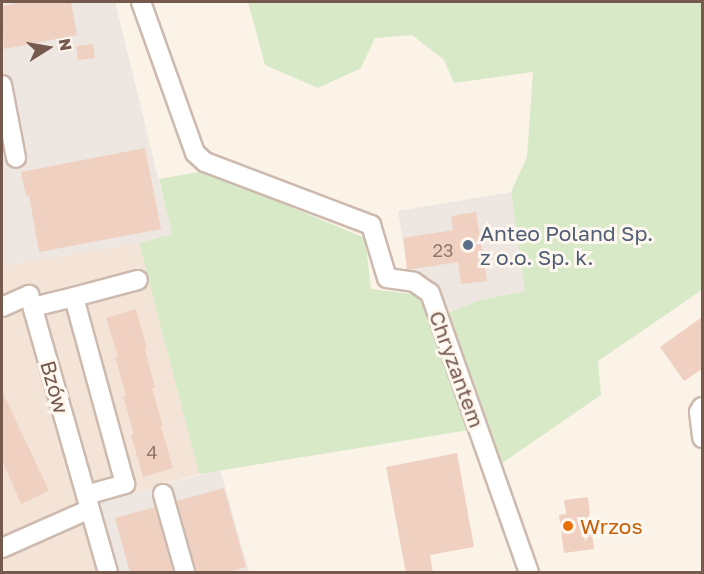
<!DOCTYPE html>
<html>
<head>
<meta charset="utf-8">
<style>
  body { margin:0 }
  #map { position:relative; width:704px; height:574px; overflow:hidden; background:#fcf3e8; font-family:"Golos Text",sans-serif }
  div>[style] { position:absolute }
  .residential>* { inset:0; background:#f3e4d7 }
  .industrial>* { inset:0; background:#ede6e1 }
  .green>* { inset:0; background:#d7e9c7 }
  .building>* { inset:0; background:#f0d1c1; transform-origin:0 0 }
  .roads { filter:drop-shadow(2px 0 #cdbaaf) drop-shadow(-2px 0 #cdbaaf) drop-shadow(0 2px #cdbaaf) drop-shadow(0 -2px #cdbaaf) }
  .minor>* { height:18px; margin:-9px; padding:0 9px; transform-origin:9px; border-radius:9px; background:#fff }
  .dots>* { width:16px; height:16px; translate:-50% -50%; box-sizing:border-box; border:3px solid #fef7ef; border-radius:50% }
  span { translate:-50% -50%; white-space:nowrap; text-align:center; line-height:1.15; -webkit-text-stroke:6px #fef7ef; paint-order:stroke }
  .number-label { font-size:18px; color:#94776a }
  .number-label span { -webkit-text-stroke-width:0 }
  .service-label { font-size:21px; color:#4e5e75 }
  .left { translate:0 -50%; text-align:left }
  .street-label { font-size:21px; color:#75594d }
  .food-label { font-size:21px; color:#c56008 }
  .frame { position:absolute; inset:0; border:3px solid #75594d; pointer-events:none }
  .north { position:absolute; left:18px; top:18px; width:60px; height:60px; -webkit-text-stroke:4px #fef7ef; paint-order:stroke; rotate:79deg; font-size:16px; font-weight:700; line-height:24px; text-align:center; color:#75594d }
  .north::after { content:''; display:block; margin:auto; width:21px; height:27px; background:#75594d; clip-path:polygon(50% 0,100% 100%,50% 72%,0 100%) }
</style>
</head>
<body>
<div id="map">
  <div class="residential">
    <div style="clip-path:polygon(139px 243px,199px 474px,98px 504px,117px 572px,2px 572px,2px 266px)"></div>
  </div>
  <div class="industrial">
    <div style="clip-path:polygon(2px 2px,115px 2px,172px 234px,139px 243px,2px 266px)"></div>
    <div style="clip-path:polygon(511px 192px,525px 291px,477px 301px,443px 315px,435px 286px,409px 278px,398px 211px)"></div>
    <div style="clip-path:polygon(220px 469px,249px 572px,117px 572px,97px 504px)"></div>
  </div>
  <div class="green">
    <div style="clip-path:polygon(248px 2px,702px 2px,702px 290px,598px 361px,601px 395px,498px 466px,443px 315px,477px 301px,525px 291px,511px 192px,527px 157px,533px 72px,454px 83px,444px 60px,412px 35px,375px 38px,361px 68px,318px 88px,265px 65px)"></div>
    <div style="clip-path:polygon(204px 171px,365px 238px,371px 289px,420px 295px,469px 430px,199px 474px,139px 243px,172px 234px,159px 179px)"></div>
  </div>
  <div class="building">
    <div style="clip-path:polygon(27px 2px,71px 2px,77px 35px,4px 49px,2px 6px)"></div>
    <div style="left:93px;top:44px;width:14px;height:17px;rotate:82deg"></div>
    <div style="clip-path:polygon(145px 148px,161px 229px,39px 252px,29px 195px,26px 196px,21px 172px)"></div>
    <div style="clip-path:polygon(476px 212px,487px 281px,461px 284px,458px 262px,407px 270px,403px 238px,453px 230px,451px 216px)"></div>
    <div style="clip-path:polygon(136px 309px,147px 348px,145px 349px,155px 388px,152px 388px,163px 426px,161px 427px,173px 468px,143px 477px,131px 435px,134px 434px,123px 396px,126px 396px,115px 357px,118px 357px,106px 318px)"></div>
    <div style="clip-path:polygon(702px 317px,702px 369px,684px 381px,660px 347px)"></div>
    <div style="clip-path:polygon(2px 391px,49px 491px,21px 504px,2px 460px)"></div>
    <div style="clip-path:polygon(457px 453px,474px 547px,430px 555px,433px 573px,406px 573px,386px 467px)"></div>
    <div style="clip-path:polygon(224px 488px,246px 567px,225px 573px,196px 573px,177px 501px)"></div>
    <div style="clip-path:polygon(588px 497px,594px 549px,564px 553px,559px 515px,566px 514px,564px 500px)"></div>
    <div style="clip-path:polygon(155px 507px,173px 573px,130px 573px,115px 518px)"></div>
  </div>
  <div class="roads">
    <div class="minor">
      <div style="left:141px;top:2px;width:160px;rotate:70.3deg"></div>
      <div style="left:195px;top:153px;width:13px;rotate:42deg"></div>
      <div style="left:205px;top:162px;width:178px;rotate:20.8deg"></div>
      <div style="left:371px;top:225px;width:55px;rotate:73.2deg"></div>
      <div style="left:387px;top:278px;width:27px;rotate:8deg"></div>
      <div style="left:414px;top:282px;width:19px;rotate:35deg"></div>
      <div style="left:430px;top:293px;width:296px;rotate:70.5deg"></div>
      <div style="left:2px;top:85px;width:74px;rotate:79.1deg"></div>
      <div style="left:2px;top:307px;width:30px;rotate:-24deg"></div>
      <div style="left:29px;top:295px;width:288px;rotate:74.1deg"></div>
      <div style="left:33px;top:307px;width:42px;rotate:-13.7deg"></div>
      <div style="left:702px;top:407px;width:6px;rotate:121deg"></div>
      <div style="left:699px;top:412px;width:26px;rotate:83deg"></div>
      <div style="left:163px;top:494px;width:81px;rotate:74.2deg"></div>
      <div style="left:86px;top:495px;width:41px;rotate:-15.8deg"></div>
      <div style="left:125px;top:484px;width:194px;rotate:-105.3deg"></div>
      <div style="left:74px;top:297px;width:66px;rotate:-14.9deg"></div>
      <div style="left:2px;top:548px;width:96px;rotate:-23.9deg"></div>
    </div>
  </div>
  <div class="dots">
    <div style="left:468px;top:245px;background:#5c6f8a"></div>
    <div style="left:568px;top:526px;background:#e8710a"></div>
  </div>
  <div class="number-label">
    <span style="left:443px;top:250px">23</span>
    <span style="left:152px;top:452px">4</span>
  </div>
  <div class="service-label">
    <span class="left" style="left:480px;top:245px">Anteo Poland Sp.<br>z o.o. Sp. k.</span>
  </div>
  <div class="street-label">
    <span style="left:457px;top:369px;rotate:70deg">Chryzantem</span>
    <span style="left:55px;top:387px;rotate:74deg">Bzów</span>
  </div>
  <div class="food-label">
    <span class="left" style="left:580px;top:526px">Wrzos</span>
  </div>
  <div class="frame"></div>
  <div class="north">N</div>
</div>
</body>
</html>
